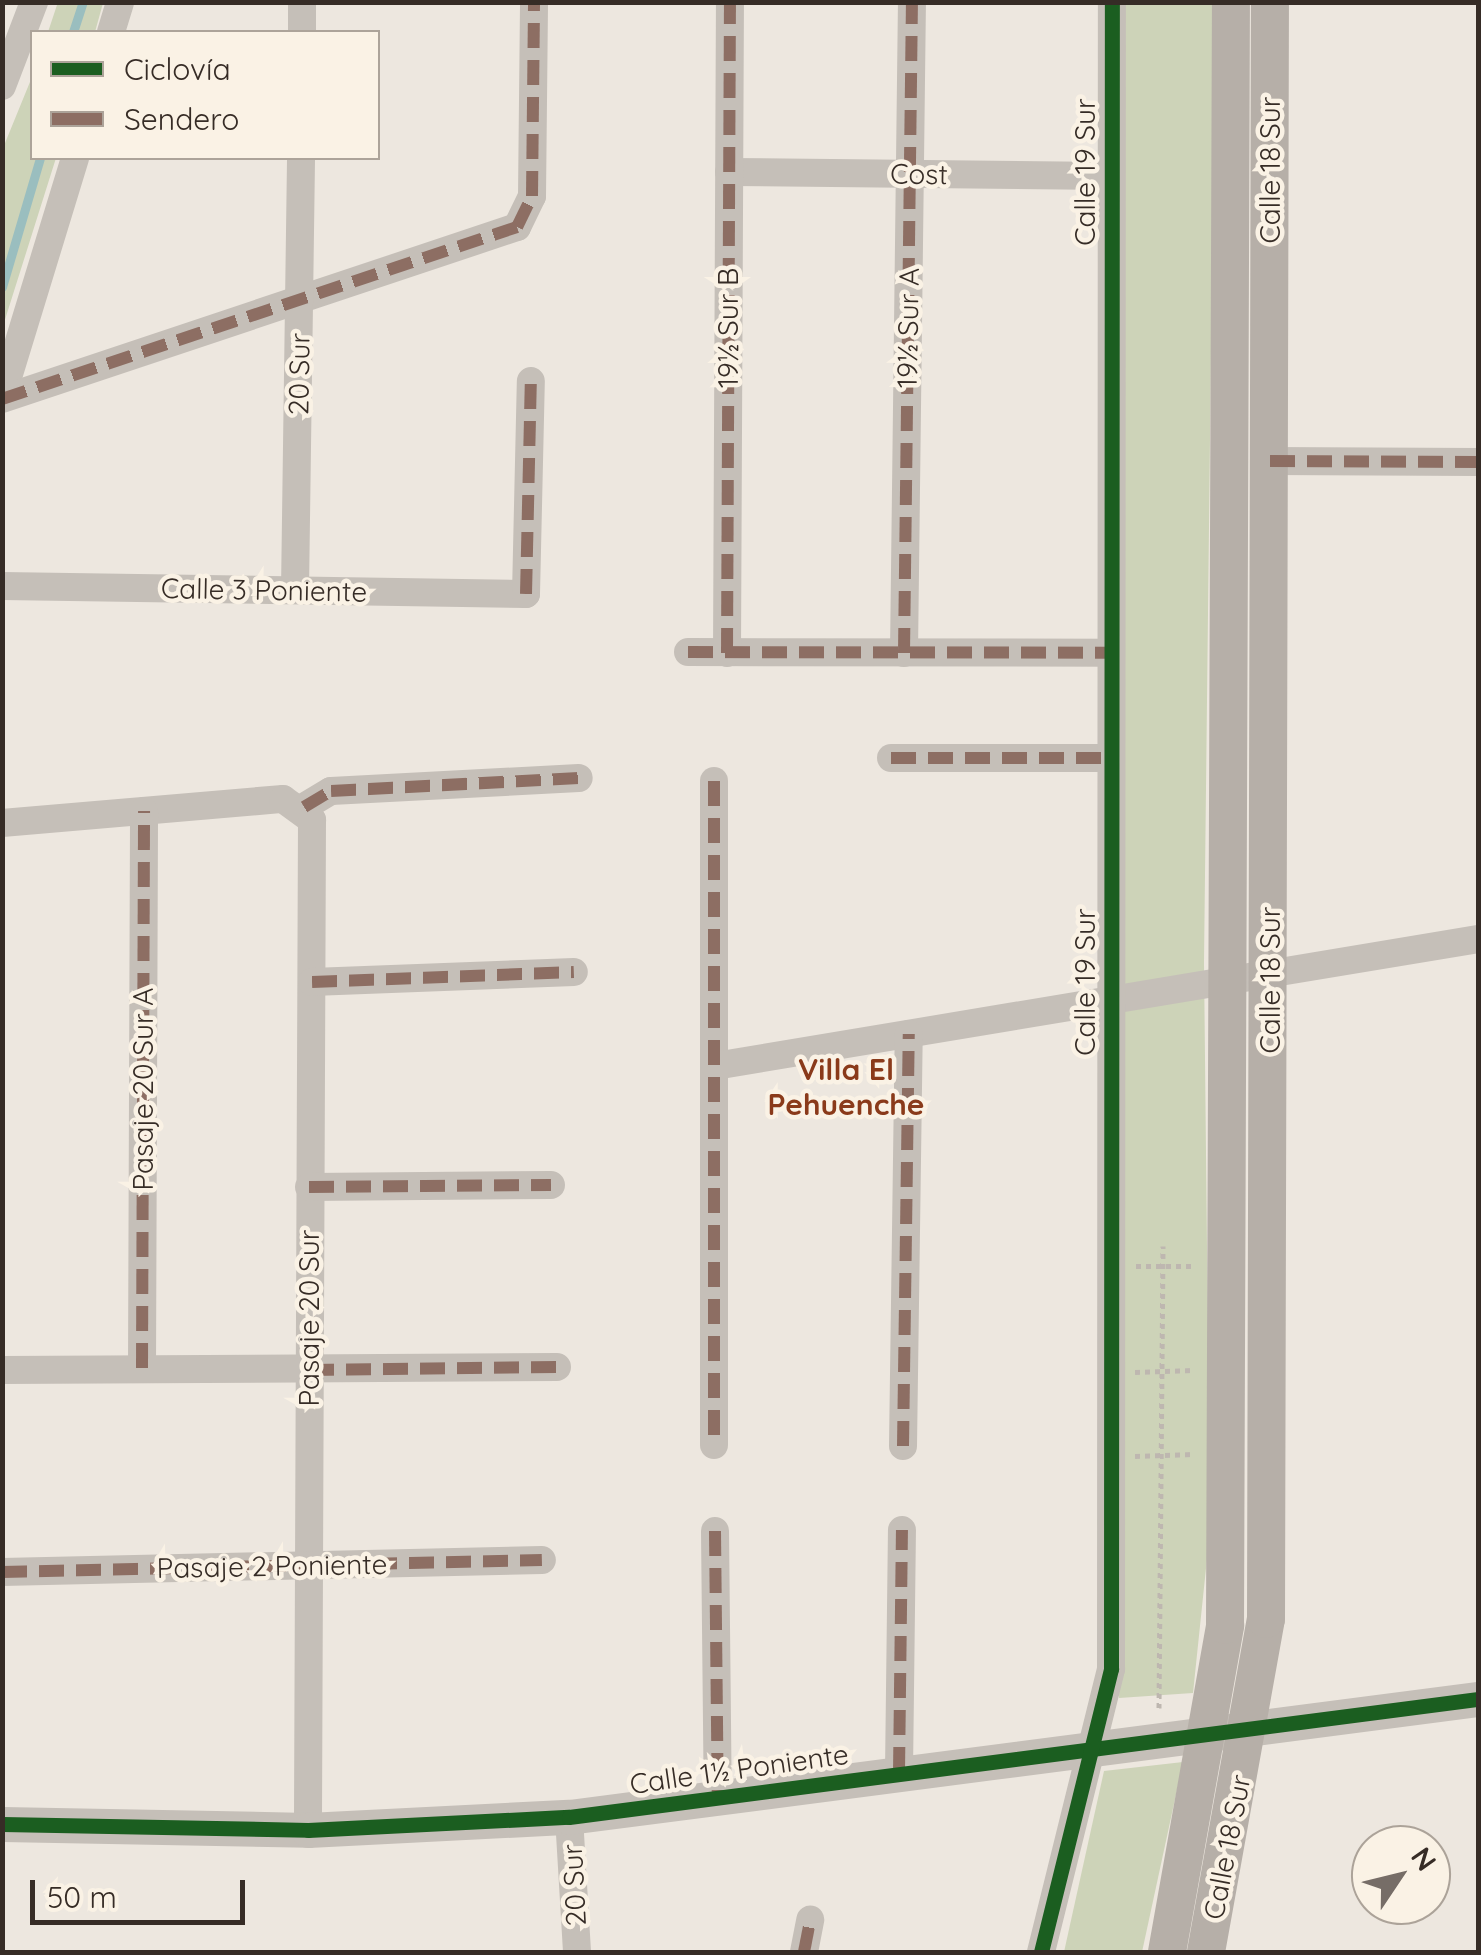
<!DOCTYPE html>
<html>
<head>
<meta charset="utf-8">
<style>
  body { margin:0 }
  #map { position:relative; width:1481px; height:1955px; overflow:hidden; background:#ede7df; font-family:Quicksand,sans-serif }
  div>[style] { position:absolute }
  .green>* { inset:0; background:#cdd3b8 }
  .stream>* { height:9px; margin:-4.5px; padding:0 4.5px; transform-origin:4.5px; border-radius:4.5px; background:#9abebf }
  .path>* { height:5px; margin-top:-2.5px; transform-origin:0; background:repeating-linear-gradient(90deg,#beb7b0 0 5px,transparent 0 10px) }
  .minor>* { height:28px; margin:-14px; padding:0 14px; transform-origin:14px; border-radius:14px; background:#c5bfb8 }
  .tertiary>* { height:35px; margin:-17.5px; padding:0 17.5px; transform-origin:17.5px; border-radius:17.5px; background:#c5bfb8 }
  .secondary>* { height:38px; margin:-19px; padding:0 19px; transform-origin:19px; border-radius:19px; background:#b6afa8 }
  .quiet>* { height:12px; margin-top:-6px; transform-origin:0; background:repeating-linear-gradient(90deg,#8d6e63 0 25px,transparent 0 37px) }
  .cycleway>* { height:15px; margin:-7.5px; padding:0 7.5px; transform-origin:7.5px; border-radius:7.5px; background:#1b5e20 }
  span { translate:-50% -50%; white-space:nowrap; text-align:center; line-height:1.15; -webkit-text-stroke:9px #faf2e5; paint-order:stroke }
  .street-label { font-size:28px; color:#362c26 }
  .neighbourhood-label { font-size:30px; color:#8a3a1a; font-weight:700 }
  .frame { position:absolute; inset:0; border:5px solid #362c26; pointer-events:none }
  .legend { position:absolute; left:30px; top:30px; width:350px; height:130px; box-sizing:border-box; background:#faf2e5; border:2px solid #aca399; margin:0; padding:12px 18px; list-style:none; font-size:30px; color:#362c26 }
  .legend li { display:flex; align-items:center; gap:20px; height:50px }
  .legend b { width:50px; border:2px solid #aca399 }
  .north { position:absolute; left:1351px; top:1825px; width:100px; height:100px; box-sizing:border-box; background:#faf2e5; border:2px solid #aca399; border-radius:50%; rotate:55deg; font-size:28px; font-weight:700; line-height:40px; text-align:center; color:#362c26 }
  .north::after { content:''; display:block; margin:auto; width:35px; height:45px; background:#766d67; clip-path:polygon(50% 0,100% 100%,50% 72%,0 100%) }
  .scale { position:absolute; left:30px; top:1880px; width:215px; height:45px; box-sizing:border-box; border:5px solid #362c26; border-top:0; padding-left:12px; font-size:30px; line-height:35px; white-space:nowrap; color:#362c26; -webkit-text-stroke:8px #faf2e5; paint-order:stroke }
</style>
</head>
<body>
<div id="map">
  <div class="green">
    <div style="clip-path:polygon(58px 2px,103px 3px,95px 32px,48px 32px)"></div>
    <div style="clip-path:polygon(1124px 3px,1215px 3px,1204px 963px,1210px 1530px,1193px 1693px,1119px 1698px)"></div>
    <div style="clip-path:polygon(32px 77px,32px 158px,56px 158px,3px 326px,3px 148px)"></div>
    <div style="clip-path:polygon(1183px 1762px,1142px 1952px,1064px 1952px,1104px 1771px)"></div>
  </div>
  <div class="stream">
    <div style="left:73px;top:32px;width:32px;rotate:-72deg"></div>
    <div style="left:2px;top:287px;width:134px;rotate:-73.6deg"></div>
  </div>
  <div class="path">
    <div style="left:1136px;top:1266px;width:59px"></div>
    <div style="left:1135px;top:1372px;width:59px;rotate:-1.9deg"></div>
    <div style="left:1135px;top:1456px;width:59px;rotate:-1.9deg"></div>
    <div style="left:1159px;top:1708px;width:462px;rotate:-89.5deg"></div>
  </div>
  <div class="minor">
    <div style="left:111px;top:32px;width:31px;rotate:-73deg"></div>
    <div style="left:302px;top:32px;width:30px;rotate:-90deg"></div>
    <div style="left:2px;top:86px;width:90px;rotate:-69.1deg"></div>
    <div style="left:729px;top:172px;width:380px;rotate:0.6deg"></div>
    <div style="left:2px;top:397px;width:250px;rotate:-73deg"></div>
    <div style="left:2px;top:399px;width:543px;rotate:-18.47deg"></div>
    <div style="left:517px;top:227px;width:34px;rotate:-64deg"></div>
    <div style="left:532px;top:196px;width:194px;rotate:-89.4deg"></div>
    <div style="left:1270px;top:461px;width:208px;rotate:0.3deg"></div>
    <div style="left:2px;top:586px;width:524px;rotate:0.87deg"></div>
    <div style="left:526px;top:594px;width:213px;rotate:-88.7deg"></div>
    <div style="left:295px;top:590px;width:432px;rotate:-89.2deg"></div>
    <div style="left:688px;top:652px;width:423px;rotate:0.1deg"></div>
    <div style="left:727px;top:653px;width:651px;rotate:-89.74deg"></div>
    <div style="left:904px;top:653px;width:651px;rotate:-89.3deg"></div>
    <div style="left:891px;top:758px;width:219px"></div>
    <div style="left:714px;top:781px;width:664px;rotate:90deg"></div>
    <div style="left:304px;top:807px;width:31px;rotate:-31deg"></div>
    <div style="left:331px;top:791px;width:248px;rotate:-3deg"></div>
    <div style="left:2px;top:823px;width:282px;rotate:-4.9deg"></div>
    <div style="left:283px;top:799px;width:36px;rotate:36deg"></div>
    <div style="left:312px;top:820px;width:1010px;rotate:90.23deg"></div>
    <div style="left:312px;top:982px;width:262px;rotate:-2.2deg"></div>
    <div style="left:715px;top:1066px;width:773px;rotate:-9.45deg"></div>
    <div style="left:309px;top:1187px;width:242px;rotate:-0.5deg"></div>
    <div style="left:142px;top:1368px;width:557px;rotate:-89.79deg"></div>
    <div style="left:2px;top:1370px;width:555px;rotate:-0.31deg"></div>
    <div style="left:903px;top:1446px;width:412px;rotate:-89.2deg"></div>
    <div style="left:715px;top:1531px;width:266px;rotate:89.4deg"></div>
    <div style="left:2px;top:1572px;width:540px;rotate:-1.27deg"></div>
    <div style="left:899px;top:1772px;width:242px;rotate:-89.3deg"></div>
    <div style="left:569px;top:1817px;width:135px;rotate:86.6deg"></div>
    <div style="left:804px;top:1952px;width:33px;rotate:-79deg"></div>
    <div style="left:1041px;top:1952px;width:292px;rotate:-76.1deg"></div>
    <div style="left:1111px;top:1669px;width:1667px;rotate:-89.97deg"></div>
  </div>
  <div class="tertiary">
    <div style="left:2px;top:1824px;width:306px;rotate:1.1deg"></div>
    <div style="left:308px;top:1830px;width:261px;rotate:-2.9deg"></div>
    <div style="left:569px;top:1817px;width:917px;rotate:-7.4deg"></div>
  </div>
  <div class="secondary">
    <div style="left:1167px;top:1952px;width:332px;rotate:-79.9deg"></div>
    <div style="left:1225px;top:1625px;width:1623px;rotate:-89.79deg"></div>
    <div style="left:1206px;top:1952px;width:338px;rotate:-79.8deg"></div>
    <div style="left:1266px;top:1619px;width:1617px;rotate:-89.86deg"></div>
  </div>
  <div class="quiet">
    <div style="left:2px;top:399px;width:543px;rotate:-18.47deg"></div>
    <div style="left:517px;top:227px;width:34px;rotate:-64deg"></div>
    <div style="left:532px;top:196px;width:194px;rotate:-89.4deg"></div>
    <div style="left:1270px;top:461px;width:208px;rotate:0.3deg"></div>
    <div style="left:526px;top:594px;width:213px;rotate:-88.7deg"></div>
    <div style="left:688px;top:652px;width:423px;rotate:0.1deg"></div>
    <div style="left:727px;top:653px;width:651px;rotate:-89.74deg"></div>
    <div style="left:904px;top:653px;width:651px;rotate:-89.3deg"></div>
    <div style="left:891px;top:758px;width:219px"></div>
    <div style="left:714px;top:781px;width:664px;rotate:90deg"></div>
    <div style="left:304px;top:807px;width:31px;rotate:-31deg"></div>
    <div style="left:331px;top:791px;width:248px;rotate:-3deg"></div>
    <div style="left:312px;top:982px;width:262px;rotate:-2.2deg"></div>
    <div style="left:309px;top:1187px;width:242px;rotate:-0.5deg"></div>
    <div style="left:142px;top:1368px;width:557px;rotate:-89.79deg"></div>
    <div style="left:309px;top:1370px;width:248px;rotate:-0.7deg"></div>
    <div style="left:903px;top:1446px;width:412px;rotate:-89.2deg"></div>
    <div style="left:715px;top:1531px;width:266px;rotate:89.4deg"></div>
    <div style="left:2px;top:1572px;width:540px;rotate:-1.27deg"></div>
    <div style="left:899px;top:1772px;width:242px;rotate:-89.3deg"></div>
    <div style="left:804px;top:1952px;width:33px;rotate:-79deg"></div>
  </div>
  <div class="cycleway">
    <div style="left:2px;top:1824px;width:306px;rotate:1.1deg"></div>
    <div style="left:308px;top:1830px;width:261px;rotate:-2.9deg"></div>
    <div style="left:569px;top:1817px;width:917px;rotate:-7.4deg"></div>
    <div style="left:1041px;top:1952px;width:292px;rotate:-76.1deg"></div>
    <div style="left:1111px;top:1669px;width:1667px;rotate:-89.97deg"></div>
  </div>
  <div class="street-label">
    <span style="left:1270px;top:170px;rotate:-90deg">Calle 18 Sur</span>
    <span style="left:1085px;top:172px;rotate:-90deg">Calle 19 Sur</span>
    <span style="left:919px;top:174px;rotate:1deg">Cost</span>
    <span style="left:728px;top:328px;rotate:-90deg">19½ Sur B</span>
    <span style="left:908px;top:328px;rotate:-89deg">19½ Sur A</span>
    <span style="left:299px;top:374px;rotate:-89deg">20 Sur</span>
    <span style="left:264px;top:590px;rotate:1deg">Calle 3 Poniente</span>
    <span style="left:1270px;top:980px;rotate:-90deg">Calle 18 Sur</span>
    <span style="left:1085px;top:982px;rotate:-90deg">Calle 19 Sur</span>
    <span style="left:143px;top:1089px;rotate:-90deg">Pasaje 20 Sur A</span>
    <span style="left:309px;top:1318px;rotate:-90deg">Pasaje 20 Sur</span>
    <span style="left:272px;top:1566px;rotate:-1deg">Pasaje 2 Poniente</span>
    <span style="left:739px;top:1769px;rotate:-8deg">Calle 1½ Poniente</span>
    <span style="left:1227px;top:1847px;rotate:-79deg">Calle 18 Sur</span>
    <span style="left:574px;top:1885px;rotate:-93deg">20 Sur</span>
  </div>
  <div class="neighbourhood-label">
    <span style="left:846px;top:1086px">Villa El<br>Pehuenche</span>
  </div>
  <div class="frame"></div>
  <ul class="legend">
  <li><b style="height:12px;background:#1b5e20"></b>Ciclovía</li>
  <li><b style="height:12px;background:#8d6e63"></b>Sendero</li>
  </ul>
  <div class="north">N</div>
  <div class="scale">50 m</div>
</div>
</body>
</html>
